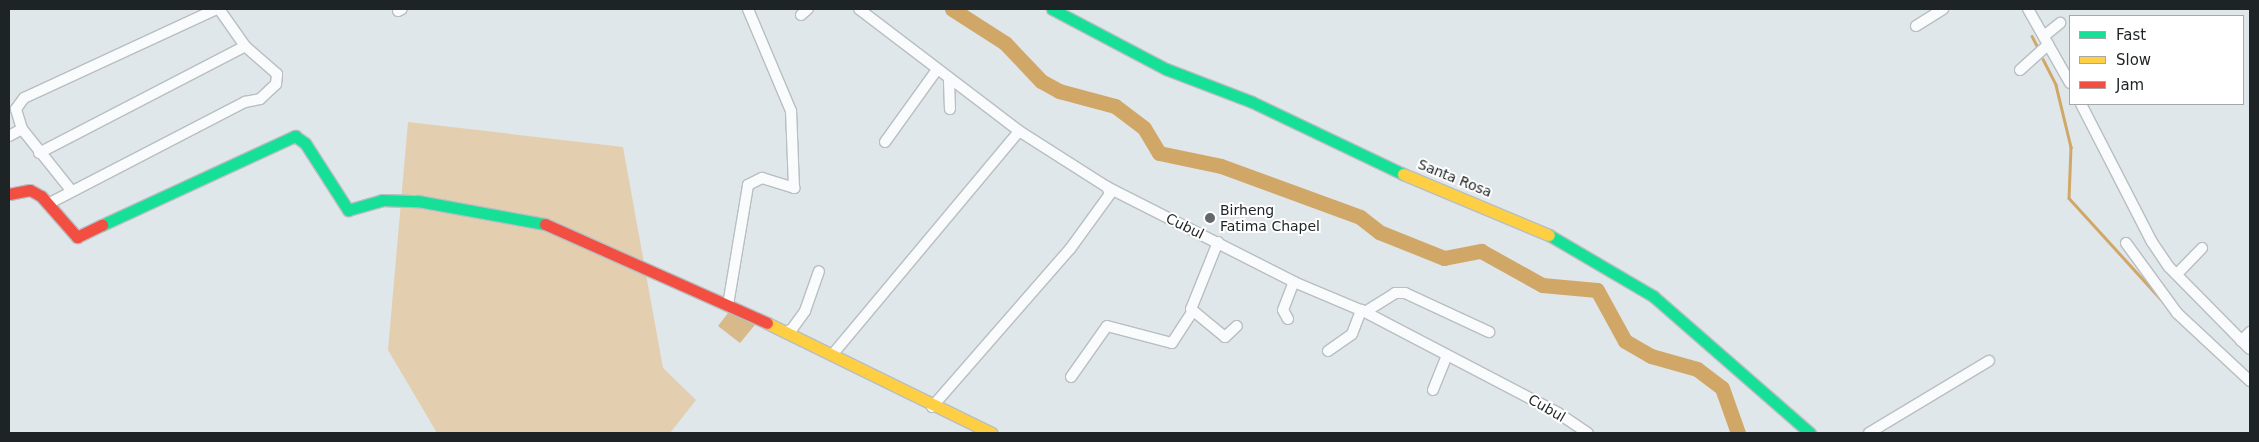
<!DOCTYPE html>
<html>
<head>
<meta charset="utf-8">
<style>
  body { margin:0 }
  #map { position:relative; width:2259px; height:442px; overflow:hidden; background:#dfe7ea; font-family:"DejaVu Sans",sans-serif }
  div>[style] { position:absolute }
  .green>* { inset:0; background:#e3ceaf }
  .forest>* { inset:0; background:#d8b98a }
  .stream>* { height:2.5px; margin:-1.25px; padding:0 1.25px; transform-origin:1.25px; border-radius:1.25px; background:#d1a768 }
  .river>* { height:15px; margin:-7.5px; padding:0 7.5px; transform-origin:7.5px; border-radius:7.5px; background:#d1a768 }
  .roads { filter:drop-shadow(1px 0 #b8bec1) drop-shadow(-1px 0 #b8bec1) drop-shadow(0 1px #b8bec1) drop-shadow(0 -1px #b8bec1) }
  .street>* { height:10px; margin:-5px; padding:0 5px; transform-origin:5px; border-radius:5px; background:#fafbfc }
  .fast>* { height:11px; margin:-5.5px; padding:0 5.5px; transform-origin:5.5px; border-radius:5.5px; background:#16e098 }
  .slow>* { height:11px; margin:-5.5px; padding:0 5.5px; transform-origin:5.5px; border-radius:5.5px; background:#ffcf43 }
  .jam>* { height:11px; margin:-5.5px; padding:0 5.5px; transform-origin:5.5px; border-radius:5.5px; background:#f24e42 }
  .dots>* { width:14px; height:14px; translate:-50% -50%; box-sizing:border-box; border:2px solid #fff; border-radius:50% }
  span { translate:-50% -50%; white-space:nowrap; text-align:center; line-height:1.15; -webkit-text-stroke:4px #fff; paint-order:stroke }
  .street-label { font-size:14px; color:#1e2325 }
  .poi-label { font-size:14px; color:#1e2325 }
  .left { translate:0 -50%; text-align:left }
  .frame { position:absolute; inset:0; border:10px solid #1e2325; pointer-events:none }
  .legend { position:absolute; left:2069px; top:15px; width:175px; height:90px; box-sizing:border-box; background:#fff; border:1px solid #a5a7a8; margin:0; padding:6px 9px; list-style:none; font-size:15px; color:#1e2325 }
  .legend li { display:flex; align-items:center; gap:10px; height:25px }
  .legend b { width:25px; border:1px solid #a5a7a8 }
</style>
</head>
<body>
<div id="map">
  <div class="green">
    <div style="clip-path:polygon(408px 122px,623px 147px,663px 368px,696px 400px,670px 433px,437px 433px,388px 350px)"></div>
  </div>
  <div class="forest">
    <div style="clip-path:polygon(732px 308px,759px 320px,740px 343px,718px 326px)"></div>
  </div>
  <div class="stream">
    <div style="left:2032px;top:36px;width:11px;rotate:63deg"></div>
    <div style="left:2043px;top:59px;width:29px;rotate:63deg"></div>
    <div style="left:2056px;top:85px;width:64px;rotate:76.4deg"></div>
    <div style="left:2071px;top:147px;width:51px;rotate:92.2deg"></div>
    <div style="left:2069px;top:198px;width:137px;rotate:47.7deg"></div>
  </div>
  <div class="river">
    <div style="left:952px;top:9px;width:63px;rotate:32.7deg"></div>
    <div style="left:1005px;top:43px;width:52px;rotate:46.5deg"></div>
    <div style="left:1041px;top:81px;width:21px;rotate:29deg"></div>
    <div style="left:1059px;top:91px;width:58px;rotate:15deg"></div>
    <div style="left:1115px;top:106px;width:36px;rotate:37deg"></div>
    <div style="left:1144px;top:128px;width:29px;rotate:59deg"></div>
    <div style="left:1159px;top:153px;width:63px;rotate:11.8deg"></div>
    <div style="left:1221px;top:166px;width:148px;rotate:20.1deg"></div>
    <div style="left:1360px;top:217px;width:24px;rotate:38deg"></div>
    <div style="left:1379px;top:232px;width:70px;rotate:21.8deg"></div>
    <div style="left:1444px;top:258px;width:38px;rotate:-11deg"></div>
    <div style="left:1481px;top:251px;width:70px;rotate:29.1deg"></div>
    <div style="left:1542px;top:285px;width:55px;rotate:5.2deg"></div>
    <div style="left:1597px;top:290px;width:58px;rotate:61.2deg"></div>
    <div style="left:1625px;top:341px;width:30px;rotate:30deg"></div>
    <div style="left:1651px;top:356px;width:48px;rotate:15.8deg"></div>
    <div style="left:1697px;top:369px;width:31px;rotate:37deg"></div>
    <div style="left:1722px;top:388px;width:48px;rotate:70.4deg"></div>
  </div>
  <div class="roads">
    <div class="street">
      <div style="left:859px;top:9px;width:201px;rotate:37.3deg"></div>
      <div style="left:1019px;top:131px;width:104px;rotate:32.5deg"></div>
      <div style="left:1107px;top:187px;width:210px;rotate:26.9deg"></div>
      <div style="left:1294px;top:282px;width:77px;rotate:22.9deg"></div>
      <div style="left:1365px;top:312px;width:218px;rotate:27.6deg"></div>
      <div style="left:1558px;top:413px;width:36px;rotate:34deg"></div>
      <div style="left:2028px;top:9px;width:85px;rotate:60.4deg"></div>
      <div style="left:398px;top:11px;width:4px;rotate:-27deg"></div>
      <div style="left:801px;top:15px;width:9px;rotate:-41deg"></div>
      <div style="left:1916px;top:26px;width:32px;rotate:-32deg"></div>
      <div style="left:2044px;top:36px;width:21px;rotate:-39deg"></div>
      <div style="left:2020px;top:70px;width:38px;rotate:-42deg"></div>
      <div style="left:949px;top:81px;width:28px;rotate:88deg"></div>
      <div style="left:2081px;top:104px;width:155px;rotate:62.8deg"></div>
      <div style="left:2152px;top:242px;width:30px;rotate:56deg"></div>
      <div style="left:2169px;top:267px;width:115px;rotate:45.4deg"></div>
      <div style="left:22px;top:129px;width:77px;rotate:51.3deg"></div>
      <div style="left:9px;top:136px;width:15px;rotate:-28deg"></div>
      <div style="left:22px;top:129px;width:21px;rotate:-107deg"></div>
      <div style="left:16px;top:109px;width:14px;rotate:-54deg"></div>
      <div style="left:24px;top:98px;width:213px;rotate:-24.8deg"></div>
      <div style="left:885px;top:142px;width:87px;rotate:-54.3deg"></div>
      <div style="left:39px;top:153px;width:232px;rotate:-27.4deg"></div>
      <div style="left:48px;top:204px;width:222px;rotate:-27.4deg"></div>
      <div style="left:245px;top:102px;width:15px;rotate:-11deg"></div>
      <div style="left:260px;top:99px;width:22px;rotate:-43deg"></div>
      <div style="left:276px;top:84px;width:10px;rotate:-84deg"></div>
      <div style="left:277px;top:74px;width:43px;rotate:-138.8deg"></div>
      <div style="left:245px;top:46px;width:45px;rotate:-125.1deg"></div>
      <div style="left:1218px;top:242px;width:72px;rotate:111.9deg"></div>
      <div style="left:1191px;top:309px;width:44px;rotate:39.5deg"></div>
      <div style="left:1225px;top:337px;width:16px;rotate:-43deg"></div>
      <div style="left:2126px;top:243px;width:87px;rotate:53.9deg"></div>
      <div style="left:2177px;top:313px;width:100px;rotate:43deg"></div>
      <div style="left:2177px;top:274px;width:36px;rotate:-46deg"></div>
      <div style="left:728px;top:305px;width:122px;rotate:-80.5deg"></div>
      <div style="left:748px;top:185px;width:16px;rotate:-27deg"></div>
      <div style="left:762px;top:178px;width:34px;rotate:17deg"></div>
      <div style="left:794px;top:188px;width:77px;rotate:-92.2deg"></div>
      <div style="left:791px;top:111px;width:111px;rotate:-112.9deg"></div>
      <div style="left:1365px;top:312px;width:36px;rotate:-32deg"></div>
      <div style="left:1395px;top:293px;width:10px"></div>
      <div style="left:1405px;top:293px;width:93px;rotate:24.9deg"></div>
      <div style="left:1288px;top:319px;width:10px;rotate:-119deg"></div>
      <div style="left:1283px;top:310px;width:30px;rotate:-69deg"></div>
      <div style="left:785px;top:332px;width:8px;rotate:-23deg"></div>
      <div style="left:792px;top:329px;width:22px;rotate:-54deg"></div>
      <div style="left:805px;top:311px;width:42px;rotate:-70.7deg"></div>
      <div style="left:2241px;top:341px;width:13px;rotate:-45deg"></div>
      <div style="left:1328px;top:351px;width:29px;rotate:-35deg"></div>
      <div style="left:1352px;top:334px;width:26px;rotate:-69deg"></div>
      <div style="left:832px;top:355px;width:292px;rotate:-50.1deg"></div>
      <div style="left:1071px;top:377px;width:62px;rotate:-54.8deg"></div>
      <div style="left:1107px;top:326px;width:67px;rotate:14.7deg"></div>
      <div style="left:1172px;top:343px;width:37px;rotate:-57deg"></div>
      <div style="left:1433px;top:390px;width:37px;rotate:-68deg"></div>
      <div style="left:932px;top:407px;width:210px;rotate:-48.9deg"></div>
      <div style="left:1070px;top:249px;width:68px;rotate:-54deg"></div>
      <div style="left:1110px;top:194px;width:8px;rotate:-113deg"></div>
      <div style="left:1869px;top:433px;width:140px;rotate:-31deg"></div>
    </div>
    <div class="fast">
      <div style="left:1052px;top:9px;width:129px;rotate:27.8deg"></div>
      <div style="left:1166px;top:69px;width:92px;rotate:21deg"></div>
      <div style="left:1252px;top:102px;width:167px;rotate:25.5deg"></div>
      <div style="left:102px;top:225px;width:213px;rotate:-24.8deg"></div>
      <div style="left:295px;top:136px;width:12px;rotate:35deg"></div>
      <div style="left:305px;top:143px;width:80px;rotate:57.3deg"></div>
      <div style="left:348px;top:210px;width:35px;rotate:-16deg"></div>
      <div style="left:382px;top:200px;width:36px;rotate:2deg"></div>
      <div style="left:418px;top:201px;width:129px;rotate:10.3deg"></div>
      <div style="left:1549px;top:235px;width:121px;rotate:30.4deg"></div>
      <div style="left:1653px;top:296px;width:208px;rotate:41.1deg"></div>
    </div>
    <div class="slow">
      <div style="left:1403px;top:174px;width:158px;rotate:22.7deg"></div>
      <div style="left:767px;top:323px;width:250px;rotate:26.1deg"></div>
    </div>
    <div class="jam">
      <div style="left:9px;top:194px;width:21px;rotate:-11deg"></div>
      <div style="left:30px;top:190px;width:13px;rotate:29deg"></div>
      <div style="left:41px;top:196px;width:55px;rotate:48.7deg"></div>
      <div style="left:77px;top:237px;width:28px;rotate:-26deg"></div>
      <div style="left:545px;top:224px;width:243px;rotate:24deg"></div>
    </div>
  </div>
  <div class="dots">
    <div style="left:1210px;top:218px;background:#62686a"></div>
  </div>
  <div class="street-label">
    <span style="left:1455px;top:178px;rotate:22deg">Santa Rosa</span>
    <span style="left:1185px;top:226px;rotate:26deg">Cubul</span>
    <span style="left:1547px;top:408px;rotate:30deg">Cubul</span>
  </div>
  <div class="poi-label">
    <span class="left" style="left:1220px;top:218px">Birheng<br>Fatima Chapel</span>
  </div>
  <div class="frame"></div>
  <ul class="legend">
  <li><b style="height:6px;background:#16e098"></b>Fast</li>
  <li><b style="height:6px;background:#ffcf43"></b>Slow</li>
  <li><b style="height:6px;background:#f24e42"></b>Jam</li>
  </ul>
</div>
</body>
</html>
